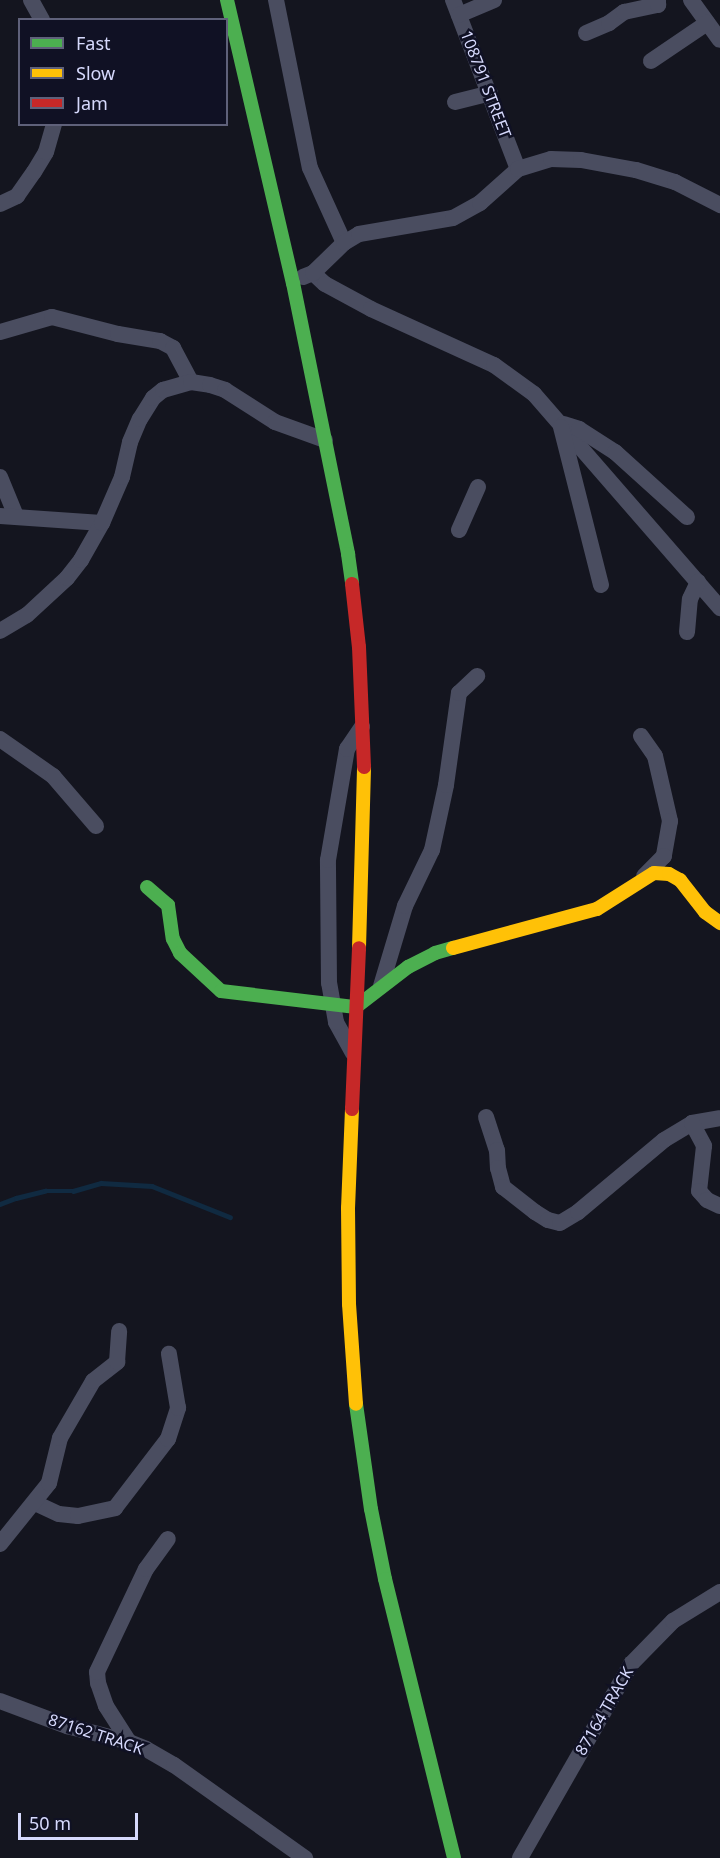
<!DOCTYPE html>
<html>
<head>
<meta charset="utf-8">
<style>
  body { margin:0 }
  #map { position:relative; width:720px; height:1858px; overflow:hidden; background:#14151f; font-family:"Noto Sans",sans-serif }
  div>[style] { position:absolute }
  .stream>* { height:4.5px; margin:-2.25px; padding:0 2.25px; transform-origin:2.25px; border-radius:2.25px; background:#102a41 }
  .street>* { height:16px; margin:-8px; padding:0 8px; transform-origin:8px; border-radius:8px; background:#4a4d60 }
  .fast>* { height:14px; margin:-7px; padding:0 7px; transform-origin:7px; border-radius:7px; background:#4caf50 }
  .slow>* { height:14px; margin:-7px; padding:0 7px; transform-origin:7px; border-radius:7px; background:#ffc107 }
  .jam>* { height:14px; margin:-7px; padding:0 7px; transform-origin:7px; border-radius:7px; background:#c62828 }
  span { translate:-50% -50%; white-space:nowrap; text-align:center; line-height:1.15; -webkit-text-stroke:5px #101124; paint-order:stroke }
  .street-label { font-size:16px; color:#d6d9fc }
  .legend { position:absolute; left:18px; top:18px; width:210px; height:108px; box-sizing:border-box; background:#101124; border:2px solid #5f617a; margin:0; padding:8px 10px; list-style:none; font-size:18px; color:#d6d9fc }
  .legend li { display:flex; align-items:center; gap:12px; height:30px }
  .legend b { width:30px; border:2px solid #5f617a }
  .scale { position:absolute; left:18px; top:1813px; width:120px; height:27px; box-sizing:border-box; border:3px solid #d6d9fc; border-top:0; padding-left:8px; font-size:18px; line-height:21px; white-space:nowrap; color:#d6d9fc; -webkit-text-stroke:4px #101124; paint-order:stroke }
</style>
</head>
<body>
<div id="map">
  <div class="stream">
    <div style="left:0;top:1204px;width:17px;rotate:-21deg"></div>
    <div style="left:16px;top:1198px;width:30px;rotate:-14deg"></div>
    <div style="left:45px;top:1191px;width:28px"></div>
    <div style="left:73px;top:1191px;width:29px;rotate:-16deg"></div>
    <div style="left:101px;top:1183px;width:51px;rotate:3.4deg"></div>
    <div style="left:152px;top:1186px;width:84px;rotate:21.7deg"></div>
  </div>
  <div class="street">
    <div style="left:31px;top:0;width:23px;rotate:61deg"></div>
    <div style="left:276px;top:0;width:171px;rotate:78.6deg"></div>
    <div style="left:310px;top:168px;width:82px;rotate:65.6deg"></div>
    <div style="left:453px;top:0;width:181px;rotate:69deg"></div>
    <div style="left:691px;top:0;width:49px;rotate:54.1deg"></div>
    <div style="left:459px;top:15px;width:38px;rotate:-23deg"></div>
    <div style="left:586px;top:33px;width:25px;rotate:-23deg"></div>
    <div style="left:609px;top:23px;width:19px;rotate:-36deg"></div>
    <div style="left:624px;top:12px;width:35px;rotate:-12deg"></div>
    <div style="left:658px;top:5px;width:5px;rotate:-90deg"></div>
    <div style="left:651px;top:61px;width:68px;rotate:-34.2deg"></div>
    <div style="left:455px;top:102px;width:36px;rotate:-14deg"></div>
    <div style="left:0;top:204px;width:19px;rotate:-25deg"></div>
    <div style="left:17px;top:196px;width:29px;rotate:-55deg"></div>
    <div style="left:34px;top:172px;width:23px;rotate:-59deg"></div>
    <div style="left:46px;top:152px;width:29px;rotate:-74deg"></div>
    <div style="left:313px;top:273px;width:16px;rotate:43deg"></div>
    <div style="left:325px;top:284px;width:52px;rotate:28.5deg"></div>
    <div style="left:371px;top:309px;width:135px;rotate:24.5deg"></div>
    <div style="left:494px;top:365px;width:49px;rotate:35.9deg"></div>
    <div style="left:534px;top:394px;width:284px;rotate:49deg"></div>
    <div style="left:303px;top:277px;width:11px;rotate:-22deg"></div>
    <div style="left:313px;top:273px;width:43px;rotate:-44.1deg"></div>
    <div style="left:344px;top:243px;width:17px;rotate:-31deg"></div>
    <div style="left:359px;top:234px;width:95px;rotate:-9.7deg"></div>
    <div style="left:453px;top:218px;width:31px;rotate:-29deg"></div>
    <div style="left:480px;top:203px;width:51px;rotate:-41.8deg"></div>
    <div style="left:518px;top:169px;width:34px;rotate:-17deg"></div>
    <div style="left:551px;top:159px;width:30px;rotate:2deg"></div>
    <div style="left:581px;top:160px;width:56px;rotate:10.3deg"></div>
    <div style="left:636px;top:170px;width:41px;rotate:17.1deg"></div>
    <div style="left:675px;top:182px;width:51px;rotate:27.1deg"></div>
    <div style="left:0;top:332px;width:54px;rotate:-16.1deg"></div>
    <div style="left:52px;top:317px;width:68px;rotate:14.4deg"></div>
    <div style="left:118px;top:334px;width:43px;rotate:9.5deg"></div>
    <div style="left:160px;top:341px;width:15px;rotate:28deg"></div>
    <div style="left:173px;top:348px;width:38px;rotate:62deg"></div>
    <div style="left:564px;top:424px;width:16px;rotate:18deg"></div>
    <div style="left:579px;top:429px;width:43px;rotate:32.6deg"></div>
    <div style="left:615px;top:452px;width:97px;rotate:42.1deg"></div>
    <div style="left:561px;top:427px;width:163px;rotate:75.8deg"></div>
    <div style="left:0;top:477px;width:42px;rotate:67.7deg"></div>
    <div style="left:0;top:516px;width:102px;rotate:3.9deg"></div>
    <div style="left:459px;top:530px;width:47px;rotate:-66.2deg"></div>
    <div style="left:0;top:631px;width:31px;rotate:-31deg"></div>
    <div style="left:27px;top:615px;width:54px;rotate:-42.8deg"></div>
    <div style="left:67px;top:578px;width:23px;rotate:-52deg"></div>
    <div style="left:81px;top:560px;width:43px;rotate:-60.4deg"></div>
    <div style="left:102px;top:523px;width:50px;rotate:-66.5deg"></div>
    <div style="left:122px;top:477px;width:36px;rotate:-77deg"></div>
    <div style="left:130px;top:442px;width:25px;rotate:-67deg"></div>
    <div style="left:140px;top:419px;width:25px;rotate:-58deg"></div>
    <div style="left:153px;top:398px;width:13px;rotate:-39deg"></div>
    <div style="left:163px;top:390px;width:29px;rotate:-16deg"></div>
    <div style="left:191px;top:382px;width:19px;rotate:9deg"></div>
    <div style="left:210px;top:385px;width:16px;rotate:18deg"></div>
    <div style="left:225px;top:390px;width:59px;rotate:32.6deg"></div>
    <div style="left:275px;top:422px;width:53px;rotate:19.8deg"></div>
    <div style="left:687px;top:632px;width:33px;rotate:-85deg"></div>
    <div style="left:690px;top:599px;width:19px;rotate:-65deg"></div>
    <div style="left:641px;top:736px;width:24px;rotate:55deg"></div>
    <div style="left:655px;top:756px;width:67px;rotate:77deg"></div>
    <div style="left:670px;top:821px;width:36px;rotate:100deg"></div>
    <div style="left:664px;top:856px;width:28px;rotate:135deg"></div>
    <div style="left:0;top:739px;width:65px;rotate:34.9deg"></div>
    <div style="left:53px;top:776px;width:66px;rotate:49.3deg"></div>
    <div style="left:381px;top:986px;width:84px;rotate:-73.3deg"></div>
    <div style="left:405px;top:906px;width:62px;rotate:-64.3deg"></div>
    <div style="left:432px;top:850px;width:66px;rotate:-77.8deg"></div>
    <div style="left:446px;top:785px;width:93px;rotate:-82deg"></div>
    <div style="left:459px;top:693px;width:25px;rotate:-43deg"></div>
    <div style="left:353px;top:1053px;width:35px;rotate:-119deg"></div>
    <div style="left:336px;top:1022px;width:40px;rotate:-100deg"></div>
    <div style="left:329px;top:983px;width:123px;rotate:-90.5deg"></div>
    <div style="left:328px;top:860px;width:113px;rotate:-80.3deg"></div>
    <div style="left:347px;top:749px;width:27px;rotate:-56deg"></div>
    <div style="left:486px;top:1117px;width:35px;rotate:72deg"></div>
    <div style="left:497px;top:1150px;width:18px;rotate:87deg"></div>
    <div style="left:498px;top:1168px;width:20px;rotate:75deg"></div>
    <div style="left:503px;top:1187px;width:41px;rotate:38deg"></div>
    <div style="left:535px;top:1212px;width:15px;rotate:32deg"></div>
    <div style="left:548px;top:1220px;width:12px;rotate:14deg"></div>
    <div style="left:560px;top:1223px;width:21px;rotate:-31deg"></div>
    <div style="left:578px;top:1212px;width:112px;rotate:-39.9deg"></div>
    <div style="left:664px;top:1140px;width:33px;rotate:-31deg"></div>
    <div style="left:692px;top:1123px;width:28px;rotate:-10deg"></div>
    <div style="left:692px;top:1123px;width:26px;rotate:62deg"></div>
    <div style="left:704px;top:1146px;width:45px;rotate:96.3deg"></div>
    <div style="left:699px;top:1191px;width:12px;rotate:48deg"></div>
    <div style="left:707px;top:1200px;width:14px;rotate:25deg"></div>
    <div style="left:35px;top:1503px;width:26px;rotate:25deg"></div>
    <div style="left:59px;top:1514px;width:19px;rotate:6deg"></div>
    <div style="left:78px;top:1516px;width:38px;rotate:-12deg"></div>
    <div style="left:115px;top:1508px;width:87px;rotate:-52.5deg"></div>
    <div style="left:168px;top:1439px;width:33px;rotate:-72deg"></div>
    <div style="left:178px;top:1408px;width:55px;rotate:-99.5deg"></div>
    <div style="left:0;top:1544px;width:78px;rotate:-51.2deg"></div>
    <div style="left:49px;top:1483px;width:46px;rotate:-76.3deg"></div>
    <div style="left:60px;top:1438px;width:66px;rotate:-59.9deg"></div>
    <div style="left:93px;top:1381px;width:31px;rotate:-38deg"></div>
    <div style="left:117px;top:1362px;width:31px;rotate:-86deg"></div>
    <div style="left:0;top:1701px;width:72px;rotate:20.5deg"></div>
    <div style="left:67px;top:1726px;width:64px;rotate:14.5deg"></div>
    <div style="left:129px;top:1742px;width:18px;rotate:22deg"></div>
    <div style="left:146px;top:1749px;width:32px;rotate:30deg"></div>
    <div style="left:174px;top:1765px;width:161px;rotate:35.4deg"></div>
    <div style="left:129px;top:1742px;width:43px;rotate:-122.6deg"></div>
    <div style="left:106px;top:1706px;width:24px;rotate:-109deg"></div>
    <div style="left:98px;top:1683px;width:11px;rotate:-95deg"></div>
    <div style="left:97px;top:1672px;width:114px;rotate:-64.6deg"></div>
    <div style="left:146px;top:1569px;width:37px;rotate:-54deg"></div>
    <div style="left:520px;top:1858px;width:224px;rotate:-60.2deg"></div>
    <div style="left:631px;top:1664px;width:60px;rotate:-45.7deg"></div>
    <div style="left:673px;top:1621px;width:55px;rotate:-31.7deg"></div>
  </div>
  <div class="fast">
    <div style="left:227px;top:0;width:291px;rotate:76.9deg"></div>
    <div style="left:293px;top:283px;width:277px;rotate:78.5deg"></div>
    <div style="left:348px;top:554px;width:30px;rotate:82deg"></div>
    <div style="left:147px;top:887px;width:28px;rotate:41deg"></div>
    <div style="left:168px;top:905px;width:34px;rotate:82deg"></div>
    <div style="left:173px;top:939px;width:16px;rotate:63deg"></div>
    <div style="left:180px;top:953px;width:56px;rotate:42.8deg"></div>
    <div style="left:221px;top:991px;width:136px;rotate:6.8deg"></div>
    <div style="left:356px;top:1007px;width:66px;rotate:-37.6deg"></div>
    <div style="left:408px;top:967px;width:30px;rotate:-27deg"></div>
    <div style="left:435px;top:953px;width:19px;rotate:-16deg"></div>
    <div style="left:356px;top:1404px;width:106px;rotate:81.9deg"></div>
    <div style="left:371px;top:1509px;width:71px;rotate:78.7deg"></div>
    <div style="left:385px;top:1579px;width:287px;rotate:76.1deg"></div>
  </div>
  <div class="slow">
    <div style="left:359px;top:948px;width:181px;rotate:-88.4deg"></div>
    <div style="left:453px;top:948px;width:149px;rotate:-15.2deg"></div>
    <div style="left:597px;top:909px;width:67px;rotate:-32.3deg"></div>
    <div style="left:654px;top:873px;width:15px;rotate:4deg"></div>
    <div style="left:669px;top:874px;width:13px;rotate:29deg"></div>
    <div style="left:680px;top:880px;width:41px;rotate:52deg"></div>
    <div style="left:705px;top:912px;width:19px;rotate:36deg"></div>
    <div style="left:352px;top:1109px;width:99px;rotate:92.3deg"></div>
    <div style="left:348px;top:1208px;width:96px;rotate:89.4deg"></div>
    <div style="left:349px;top:1304px;width:100px;rotate:86deg"></div>
  </div>
  <div class="jam">
    <div style="left:352px;top:584px;width:63px;rotate:83.7deg"></div>
    <div style="left:359px;top:647px;width:120px;rotate:87.6deg"></div>
    <div style="left:352px;top:1109px;width:161px;rotate:-87.5deg"></div>
  </div>
  <div class="street-label">
    <span style="left:486px;top:84px;rotate:69deg">108791 STREET</span>
    <span style="left:604px;top:1711px;rotate:-60deg">87164 TRACK</span>
    <span style="left:96px;top:1734px;rotate:18deg">87162 TRACK</span>
  </div>
  <ul class="legend">
  <li><b style="height:8px;background:#4caf50"></b>Fast</li>
  <li><b style="height:8px;background:#ffc107"></b>Slow</li>
  <li><b style="height:8px;background:#c62828"></b>Jam</li>
  </ul>
  <div class="scale">50 m</div>
</div>
</body>
</html>
